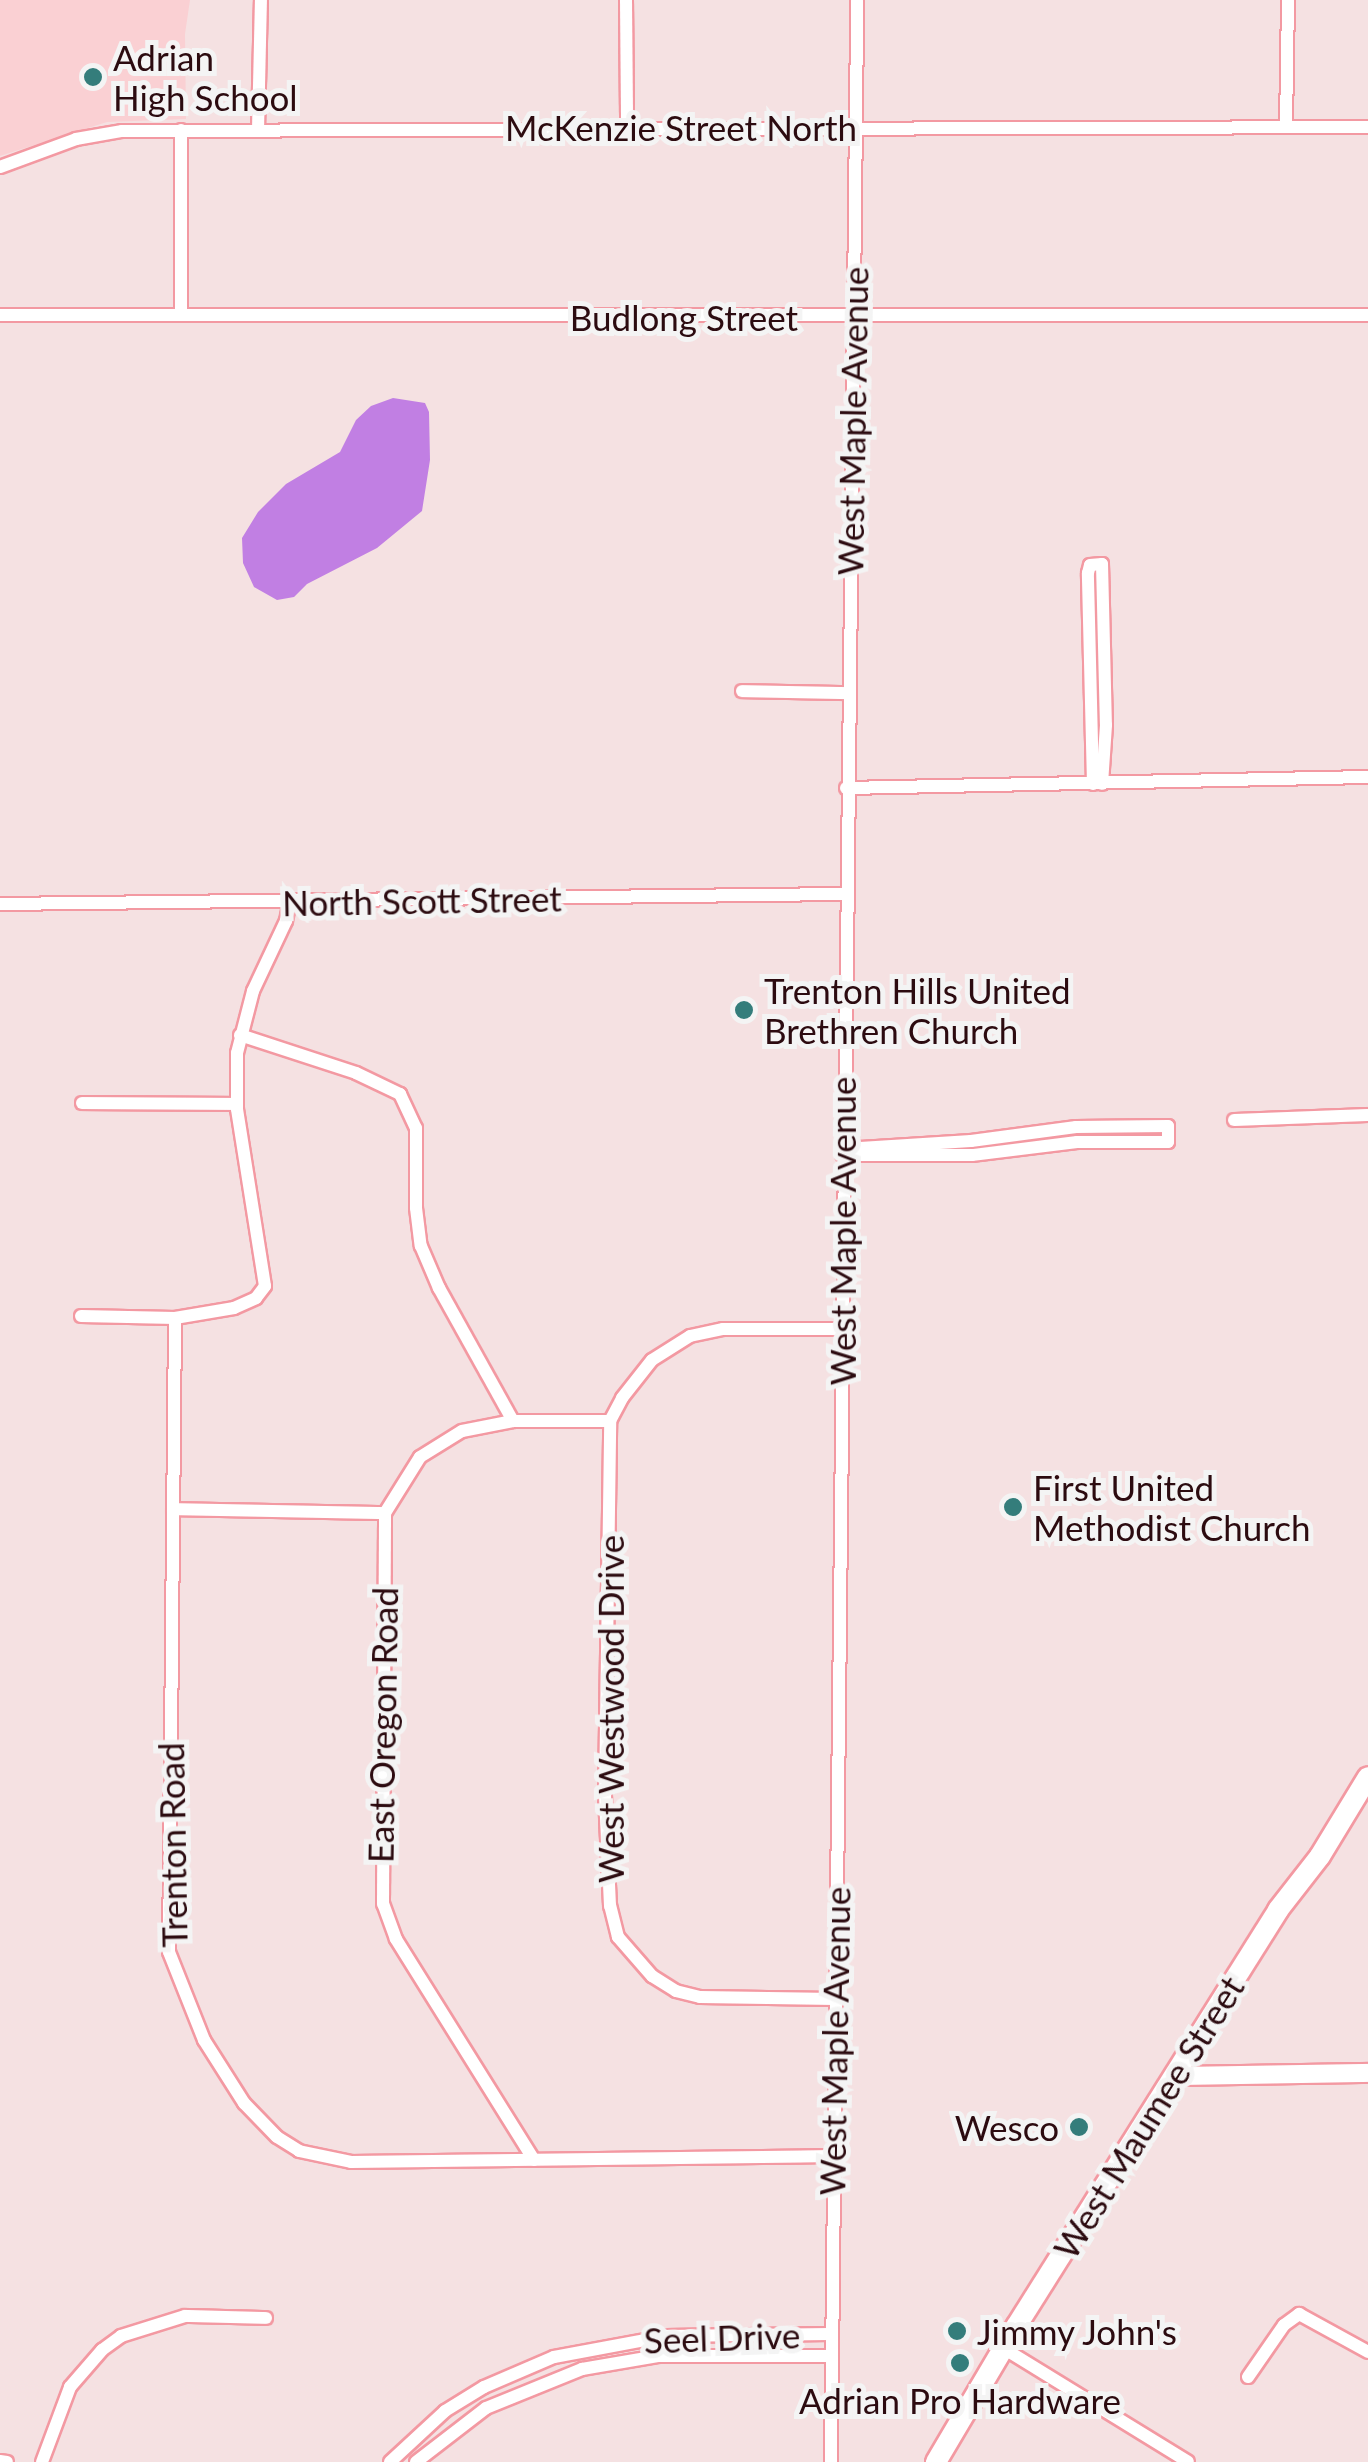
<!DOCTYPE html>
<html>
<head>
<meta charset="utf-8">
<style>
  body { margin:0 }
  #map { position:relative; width:1368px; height:2462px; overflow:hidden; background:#f5e1e2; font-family:Lato,sans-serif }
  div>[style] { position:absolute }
  .built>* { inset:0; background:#fad0d3 }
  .water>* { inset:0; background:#c17fe3 }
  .roads { filter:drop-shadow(2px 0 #f399a2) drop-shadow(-2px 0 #f399a2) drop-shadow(0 2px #f399a2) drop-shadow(0 -2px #f399a2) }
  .street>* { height:12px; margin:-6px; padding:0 6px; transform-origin:6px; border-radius:6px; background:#fff }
  .secondary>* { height:18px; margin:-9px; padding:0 9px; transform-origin:9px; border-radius:9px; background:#fff }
  .primary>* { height:20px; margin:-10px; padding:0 10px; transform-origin:10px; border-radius:10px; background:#fff }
  .dots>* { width:28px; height:28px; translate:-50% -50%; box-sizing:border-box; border:5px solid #f4f4f4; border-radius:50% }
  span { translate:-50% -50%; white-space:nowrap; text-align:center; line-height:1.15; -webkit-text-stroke:10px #f4f4f4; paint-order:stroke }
  .poi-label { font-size:35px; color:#2c0b10 }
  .left { translate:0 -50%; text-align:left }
  .right { translate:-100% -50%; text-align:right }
  .street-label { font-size:35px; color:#2c0b10 }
</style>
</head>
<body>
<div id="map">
  <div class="built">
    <div style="clip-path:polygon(0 0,190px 0,185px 34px,186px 119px,107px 122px,0 156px)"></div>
  </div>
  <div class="water">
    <div style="clip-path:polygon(393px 398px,425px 403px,429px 412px,430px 460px,422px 511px,377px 548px,307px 584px,294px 597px,277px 600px,254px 587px,243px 563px,242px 538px,258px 512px,286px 484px,340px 452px,356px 420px,371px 406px)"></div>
  </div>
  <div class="roads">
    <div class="street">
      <div style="left:626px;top:0;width:127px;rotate:89.5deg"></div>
      <div style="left:1286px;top:127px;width:127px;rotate:-89.1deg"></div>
      <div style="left:181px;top:130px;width:185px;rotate:90deg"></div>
      <div style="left:258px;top:130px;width:130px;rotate:-88.7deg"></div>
      <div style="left:0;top:167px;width:81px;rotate:-20.2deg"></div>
      <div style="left:76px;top:139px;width:47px;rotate:-9.9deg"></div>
      <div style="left:122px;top:131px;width:1246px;rotate:-0.18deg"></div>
      <div style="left:0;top:315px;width:1368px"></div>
      <div style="left:742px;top:691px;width:105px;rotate:1.1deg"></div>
      <div style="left:1093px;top:784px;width:211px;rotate:-91.4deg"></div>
      <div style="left:1088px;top:573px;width:8px;rotate:-76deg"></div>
      <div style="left:1090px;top:565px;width:12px;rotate:-5deg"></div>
      <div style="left:1102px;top:564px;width:161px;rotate:88.6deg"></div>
      <div style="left:1106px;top:725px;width:59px;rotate:93.9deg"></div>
      <div style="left:846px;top:788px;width:522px;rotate:-1.21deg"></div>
      <div style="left:0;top:904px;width:844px;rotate:-0.68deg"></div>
      <div style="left:240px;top:1035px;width:122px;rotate:18.1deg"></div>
      <div style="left:356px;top:1073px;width:49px;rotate:25.5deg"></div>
      <div style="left:400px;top:1094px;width:38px;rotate:65deg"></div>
      <div style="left:416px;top:1128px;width:80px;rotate:90deg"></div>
      <div style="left:416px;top:1208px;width:38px;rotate:83deg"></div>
      <div style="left:421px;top:1246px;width:46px;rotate:66.8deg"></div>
      <div style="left:439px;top:1288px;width:152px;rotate:60.9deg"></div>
      <div style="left:82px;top:1103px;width:155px;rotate:0.4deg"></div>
      <div style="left:1234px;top:1120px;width:134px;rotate:-2.1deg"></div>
      <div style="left:842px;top:1145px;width:18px;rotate:9deg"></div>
      <div style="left:860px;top:1148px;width:111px;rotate:-3.6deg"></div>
      <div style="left:971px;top:1141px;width:106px;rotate:-7.6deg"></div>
      <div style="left:1076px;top:1127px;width:92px;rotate:-0.6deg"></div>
      <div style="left:1168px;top:1126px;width:16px;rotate:90deg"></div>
      <div style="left:1168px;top:1142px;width:91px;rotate:180deg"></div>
      <div style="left:1077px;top:1142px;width:106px;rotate:172.9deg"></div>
      <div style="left:972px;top:1155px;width:130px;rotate:180deg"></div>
      <div style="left:81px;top:1316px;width:94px;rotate:1.2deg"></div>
      <div style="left:175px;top:1318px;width:60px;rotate:-9.6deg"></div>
      <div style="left:234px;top:1308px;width:24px;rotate:-24deg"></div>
      <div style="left:256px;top:1298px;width:15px;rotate:-53deg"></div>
      <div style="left:265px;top:1286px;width:179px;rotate:-99deg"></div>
      <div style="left:237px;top:1109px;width:56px;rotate:-90deg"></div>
      <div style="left:237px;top:1053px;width:64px;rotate:-75.5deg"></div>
      <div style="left:253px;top:991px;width:77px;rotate:-64.8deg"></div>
      <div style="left:286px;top:921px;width:20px;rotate:-79deg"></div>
      <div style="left:175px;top:1318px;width:634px;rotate:90.54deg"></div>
      <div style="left:169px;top:1952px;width:95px;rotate:68.3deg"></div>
      <div style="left:204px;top:2040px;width:75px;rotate:57.6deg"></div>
      <div style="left:244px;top:2103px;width:47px;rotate:45.9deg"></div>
      <div style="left:277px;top:2137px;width:26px;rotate:32deg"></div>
      <div style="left:299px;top:2151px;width:53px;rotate:11.9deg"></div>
      <div style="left:351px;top:2162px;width:481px;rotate:-0.7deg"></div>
      <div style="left:173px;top:1509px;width:212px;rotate:1.1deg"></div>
      <div style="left:835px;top:1999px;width:135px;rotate:-179.2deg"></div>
      <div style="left:700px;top:1997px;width:25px;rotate:-166deg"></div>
      <div style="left:676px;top:1991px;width:28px;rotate:-148deg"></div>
      <div style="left:652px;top:1976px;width:52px;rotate:-131.1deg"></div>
      <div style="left:618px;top:1937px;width:32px;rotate:-104deg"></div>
      <div style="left:610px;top:1906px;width:110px;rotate:-92.6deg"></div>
      <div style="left:605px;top:1796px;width:375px;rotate:-89.2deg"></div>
      <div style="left:610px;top:1421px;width:26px;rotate:-62deg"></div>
      <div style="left:622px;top:1398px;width:48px;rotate:-51.7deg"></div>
      <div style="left:652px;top:1360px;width:45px;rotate:-32.3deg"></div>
      <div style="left:690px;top:1336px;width:34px;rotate:-12deg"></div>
      <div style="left:723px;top:1329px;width:118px"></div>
      <div style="left:534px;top:2160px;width:261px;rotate:-122deg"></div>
      <div style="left:396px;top:1939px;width:37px;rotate:-110deg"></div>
      <div style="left:383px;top:1904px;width:391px;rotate:-89.7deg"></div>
      <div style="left:385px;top:1513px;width:66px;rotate:-58deg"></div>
      <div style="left:420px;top:1457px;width:49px;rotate:-31.8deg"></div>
      <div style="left:462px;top:1431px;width:52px;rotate:-11.1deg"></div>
      <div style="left:513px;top:1421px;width:97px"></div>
      <div style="left:1003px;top:2348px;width:217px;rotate:31.6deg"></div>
      <div style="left:1248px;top:2377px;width:63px;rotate:-55.3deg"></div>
      <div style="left:1284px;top:2325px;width:19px;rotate:-36deg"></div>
      <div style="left:1299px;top:2314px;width:79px;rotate:28.8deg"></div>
      <div style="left:0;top:2461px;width:7px;rotate:8deg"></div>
      <div style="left:42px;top:2462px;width:80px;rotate:-69.5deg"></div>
      <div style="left:70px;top:2387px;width:49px;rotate:-49.1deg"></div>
      <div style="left:102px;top:2350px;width:24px;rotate:-36deg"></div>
      <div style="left:121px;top:2336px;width:67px;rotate:-17.4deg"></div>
      <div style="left:185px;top:2316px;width:81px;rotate:1.4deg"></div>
      <div style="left:390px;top:2462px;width:75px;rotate:-42.8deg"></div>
      <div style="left:445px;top:2411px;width:46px;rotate:-31.6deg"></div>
      <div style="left:484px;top:2387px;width:76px;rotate:-23.2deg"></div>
      <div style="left:554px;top:2357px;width:114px;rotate:-10.6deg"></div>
      <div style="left:666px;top:2336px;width:164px;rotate:-0.7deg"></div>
      <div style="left:416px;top:2462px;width:88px;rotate:-37.6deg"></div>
      <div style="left:486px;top:2408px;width:104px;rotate:-22.1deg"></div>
      <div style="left:582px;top:2369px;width:77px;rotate:-9.7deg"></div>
      <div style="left:658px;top:2356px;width:172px"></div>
      <div style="left:831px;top:2462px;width:2462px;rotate:-89.39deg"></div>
    </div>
    <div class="secondary">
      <div style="left:1174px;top:2076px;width:194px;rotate:-0.9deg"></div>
    </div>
    <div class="primary">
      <div style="left:936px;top:2462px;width:159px;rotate:-59.4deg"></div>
      <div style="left:1017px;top:2325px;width:490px;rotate:-57.8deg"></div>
      <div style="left:1278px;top:1910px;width:68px;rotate:-52.1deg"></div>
      <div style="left:1320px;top:1856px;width:92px;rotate:-58.7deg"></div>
    </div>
  </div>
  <div class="dots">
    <div style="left:93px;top:77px;background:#347d7b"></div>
    <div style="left:744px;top:1010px;background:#347d7b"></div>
    <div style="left:1013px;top:1507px;background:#347d7b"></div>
    <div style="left:1079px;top:2127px;background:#347d7b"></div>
    <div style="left:957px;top:2331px;background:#347d7b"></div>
    <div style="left:960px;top:2363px;background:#347d7b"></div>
  </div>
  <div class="poi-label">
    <span class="left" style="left:113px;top:77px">Adrian<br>High School</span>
    <span class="left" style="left:764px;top:1010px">Trenton Hills United<br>Brethren Church</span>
    <span class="left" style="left:1033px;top:1507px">First United<br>Methodist Church</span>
    <span class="right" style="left:1059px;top:2127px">Wesco</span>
    <span class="left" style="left:977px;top:2331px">Jimmy John's</span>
    <span style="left:960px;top:2400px">Adrian Pro Hardware</span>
  </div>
  <div class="street-label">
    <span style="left:681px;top:127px">McKenzie Street North</span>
    <span style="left:684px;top:317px">Budlong Street</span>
    <span style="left:852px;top:421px;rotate:-89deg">West Maple Avenue</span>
    <span style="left:422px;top:900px;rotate:-1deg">North Scott Street</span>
    <span style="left:842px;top:1231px;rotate:-90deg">West Maple Avenue</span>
    <span style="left:610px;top:1709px;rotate:-90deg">West Westwood Drive</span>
    <span style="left:382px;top:1725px;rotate:-89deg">East Oregon Road</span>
    <span style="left:172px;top:1845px;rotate:-91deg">Trenton Road</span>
    <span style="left:834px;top:2041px;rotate:-89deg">West Maple Avenue</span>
    <span style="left:1148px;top:2117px;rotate:-58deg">West Maumee Street</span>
    <span style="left:722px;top:2337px;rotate:-2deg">Seel Drive</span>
  </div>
</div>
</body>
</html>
